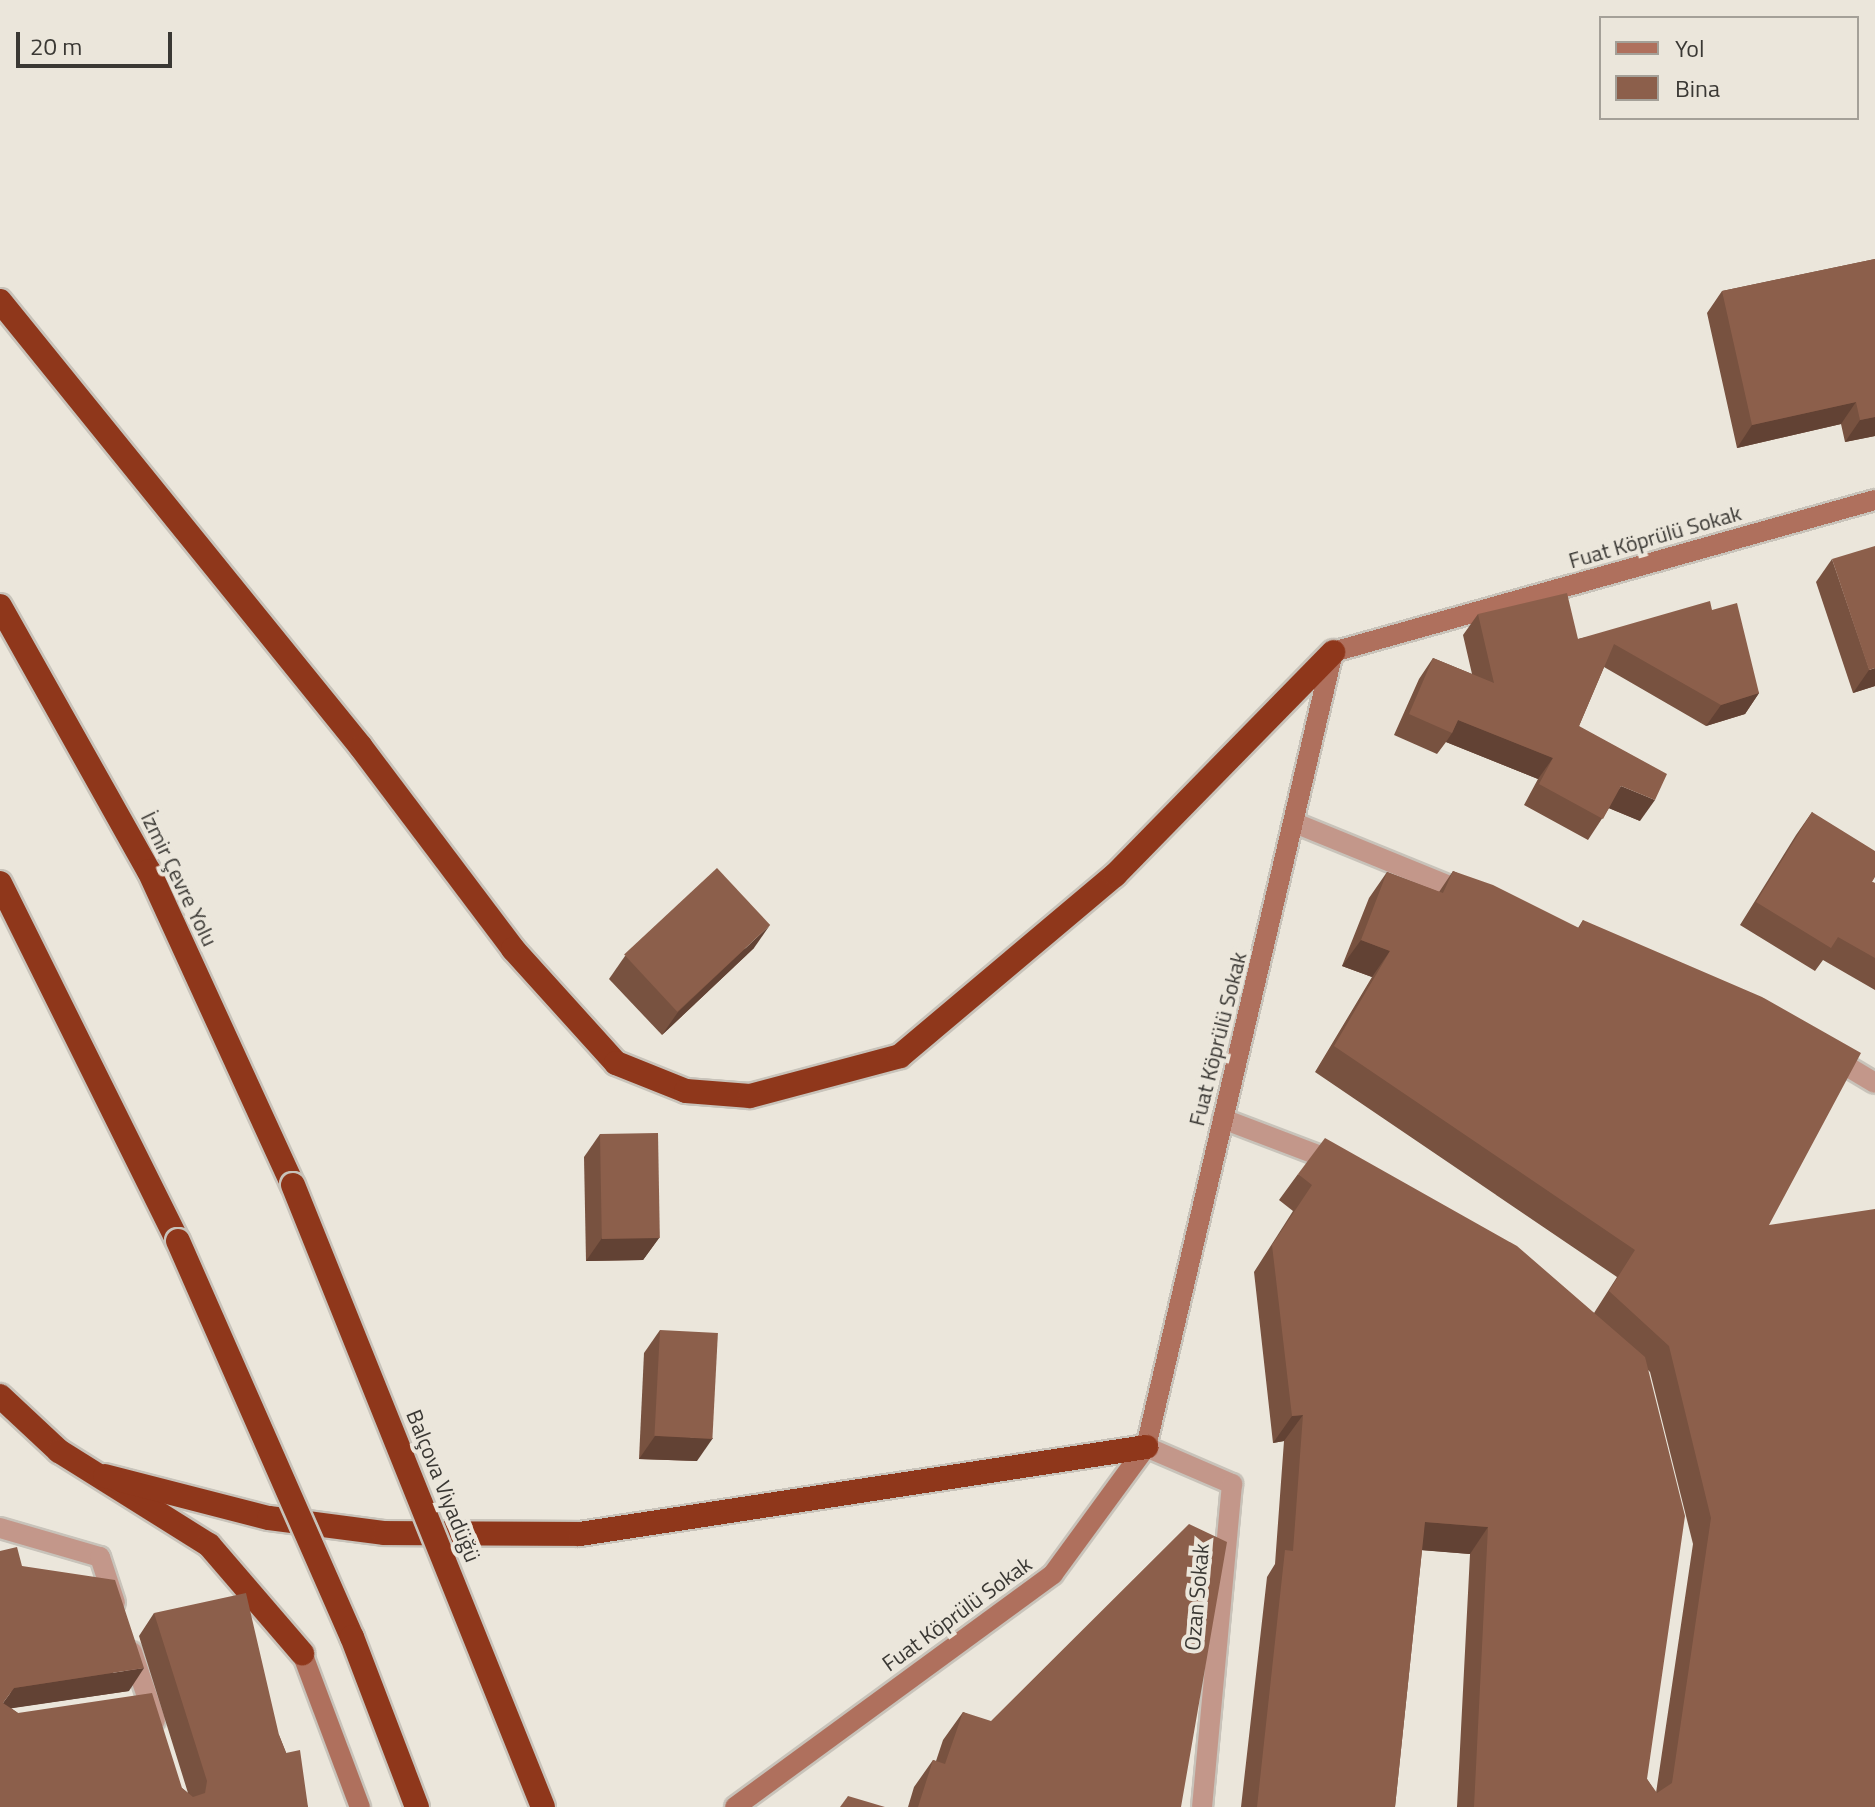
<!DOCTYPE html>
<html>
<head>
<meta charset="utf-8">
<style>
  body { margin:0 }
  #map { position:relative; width:1875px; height:1807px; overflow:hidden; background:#ebe6db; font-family:"Titillium Web",sans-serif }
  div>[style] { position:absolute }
  .roads { filter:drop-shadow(2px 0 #c8c3ba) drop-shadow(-2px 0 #c8c3ba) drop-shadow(0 2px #c8c3ba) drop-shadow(0 -2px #c8c3ba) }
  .minor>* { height:20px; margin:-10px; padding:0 10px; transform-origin:10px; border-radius:10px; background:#c3978a }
  .secondary>* { height:20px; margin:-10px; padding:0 10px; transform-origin:10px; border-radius:10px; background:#af705d }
  .motorway>* { height:24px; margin:-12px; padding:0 12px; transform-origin:12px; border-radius:12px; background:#8f371b }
  .bridges { filter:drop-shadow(2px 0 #c8c3ba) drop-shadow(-2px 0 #c8c3ba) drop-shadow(0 2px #c8c3ba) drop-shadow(0 -2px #c8c3ba) }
  .motorway-bridge>* { height:24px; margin:-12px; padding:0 12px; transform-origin:12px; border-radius:12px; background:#8f371b }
  .wall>* { inset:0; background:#785240 }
  .shaded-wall>* { inset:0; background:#624234 }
  .building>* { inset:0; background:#8c5f4b; transform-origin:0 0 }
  span { translate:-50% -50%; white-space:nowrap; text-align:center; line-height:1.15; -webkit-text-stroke:8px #ebe6db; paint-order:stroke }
  .street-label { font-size:22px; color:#3a3834 }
  .legend { position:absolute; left:1599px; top:16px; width:260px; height:104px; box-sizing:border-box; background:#ebe6db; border:2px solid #a4a098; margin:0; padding:10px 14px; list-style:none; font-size:24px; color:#3a3834 }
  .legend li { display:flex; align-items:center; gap:16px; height:40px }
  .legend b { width:40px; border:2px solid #a4a098 }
  .scale { position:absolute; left:16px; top:32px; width:156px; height:36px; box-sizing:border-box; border:4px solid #3a3834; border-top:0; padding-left:10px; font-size:24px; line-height:28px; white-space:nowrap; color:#3a3834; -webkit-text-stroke:6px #ebe6db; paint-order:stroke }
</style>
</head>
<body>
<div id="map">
  <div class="roads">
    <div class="minor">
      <div style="left:1295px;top:823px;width:188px;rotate:22.2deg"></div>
      <div style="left:1830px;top:1056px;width:52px;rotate:31deg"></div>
      <div style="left:1223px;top:1119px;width:124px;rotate:20.8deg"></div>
      <div style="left:1146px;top:1447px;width:94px;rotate:23.3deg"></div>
      <div style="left:1232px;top:1484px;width:324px;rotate:95.3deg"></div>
      <div style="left:0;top:1528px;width:104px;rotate:16.2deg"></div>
      <div style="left:100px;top:1557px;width:48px;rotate:71.9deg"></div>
      <div style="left:132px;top:1652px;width:72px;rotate:71.3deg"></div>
    </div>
    <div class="secondary">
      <div style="left:302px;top:1653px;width:165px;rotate:69.4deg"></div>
      <div style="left:735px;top:1807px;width:394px;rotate:-36.2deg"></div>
      <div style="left:1053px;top:1574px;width:157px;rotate:-53.8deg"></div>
      <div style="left:1146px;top:1447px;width:817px;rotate:-76.76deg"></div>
      <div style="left:1333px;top:652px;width:563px;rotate:-15.67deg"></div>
    </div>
    <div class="motorway">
      <div style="left:0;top:301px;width:574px;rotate:51.01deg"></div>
      <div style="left:361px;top:747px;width:253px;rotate:53deg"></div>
      <div style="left:513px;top:949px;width:154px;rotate:47.9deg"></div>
      <div style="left:616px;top:1063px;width:75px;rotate:21.8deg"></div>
      <div style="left:686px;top:1091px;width:64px;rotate:4.5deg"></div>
      <div style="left:750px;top:1096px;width:155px;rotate:-14.9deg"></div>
      <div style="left:900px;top:1056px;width:281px;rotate:-40.1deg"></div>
      <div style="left:1115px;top:875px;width:312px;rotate:-45.6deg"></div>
      <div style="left:0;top:606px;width:304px;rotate:60.7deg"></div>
      <div style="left:149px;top:871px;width:345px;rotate:65.4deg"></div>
      <div style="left:0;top:883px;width:400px;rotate:63.6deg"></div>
      <div style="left:0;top:1396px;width:81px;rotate:43deg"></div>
      <div style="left:59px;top:1451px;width:177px;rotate:32.1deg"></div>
      <div style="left:209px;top:1545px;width:143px;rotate:49.3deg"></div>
      <div style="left:105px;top:1476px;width:169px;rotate:14.4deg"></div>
      <div style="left:269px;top:1518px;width:117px;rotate:7.4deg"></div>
      <div style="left:385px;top:1533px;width:195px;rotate:0.3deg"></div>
      <div style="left:580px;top:1534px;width:573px;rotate:-8.74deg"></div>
    </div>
  </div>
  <div class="bridges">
    <div class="motorway-bridge">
      <div style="left:293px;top:1185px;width:670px;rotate:68.1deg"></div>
      <div style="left:178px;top:1241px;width:433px;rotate:66.3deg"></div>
      <div style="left:352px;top:1637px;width:182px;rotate:69.1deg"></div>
    </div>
  </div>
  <div class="wall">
    <div style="clip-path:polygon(1875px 259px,1875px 436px,1845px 442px,1841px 424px,1737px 448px,1707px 313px,1722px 291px)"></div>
    <div style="clip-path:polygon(1832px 559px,1875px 686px,1853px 693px,1816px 582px)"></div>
    <div style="clip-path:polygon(1712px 610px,1759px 693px,1745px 714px,1706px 726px,1604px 667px,1579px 726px,1640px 821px,1609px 808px,1588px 840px,1524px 805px,1538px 779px,1446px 742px,1437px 754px,1394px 735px,1419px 679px,1433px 658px,1472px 674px,1463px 635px,1478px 614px,1578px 639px)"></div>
    <div style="clip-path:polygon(1812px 812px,1872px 882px,1875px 883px,1875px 990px,1823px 960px,1815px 971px,1740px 925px,1796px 835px)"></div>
    <div style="clip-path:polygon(evenodd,1453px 871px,1578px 928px,1583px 920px,1769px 1225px,1875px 1807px,1457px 1807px,1470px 1554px,1422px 1550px,1395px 1807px,1241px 1807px,1267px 1577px,1275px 1564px,1284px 1441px,1273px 1443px,1254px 1272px,1293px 1211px,1279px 1200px,1298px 1174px,1594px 1313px,1617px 1277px,1315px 1072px,1372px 977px,1342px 966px,1369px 898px,1387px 872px,1439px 892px,1453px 871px,1648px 1370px,1650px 1372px,1693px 1544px,1656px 1793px,1647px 1779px,1648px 1370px)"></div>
    <div style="clip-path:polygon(754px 948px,662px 1035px,609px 979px,625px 956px)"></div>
    <div style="clip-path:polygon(600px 1134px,659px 1238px,643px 1260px,586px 1261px,584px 1157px)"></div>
    <div style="clip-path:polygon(660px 1330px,697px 1461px,639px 1459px,644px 1353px)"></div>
    <div style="clip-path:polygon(22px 1566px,129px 1691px,11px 1708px,18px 1713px,182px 1788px,188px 1793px,139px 1636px,154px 1613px,279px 1735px,308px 1807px,0 1807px)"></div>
    <div style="clip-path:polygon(963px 1712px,1181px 1807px,908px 1807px,914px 1787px,933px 1760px,936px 1761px,943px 1740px)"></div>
  </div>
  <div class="shaded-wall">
    <div style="clip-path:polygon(1856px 402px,1841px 424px,1737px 448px,1752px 425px)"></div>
    <div style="clip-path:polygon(1875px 417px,1875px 436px,1845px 442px,1860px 420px)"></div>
    <div style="clip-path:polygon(1875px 668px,1875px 686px,1853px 693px,1869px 670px)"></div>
    <div style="clip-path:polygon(1759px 693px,1745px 714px,1706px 726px,1721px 705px)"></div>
    <div style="clip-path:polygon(1458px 720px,1553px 758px,1538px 779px,1446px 742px,1452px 733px)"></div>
    <div style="clip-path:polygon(1621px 786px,1655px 800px,1640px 821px,1606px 807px)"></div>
    <div style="clip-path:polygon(770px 925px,754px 948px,662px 1035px,678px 1012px)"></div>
    <div style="clip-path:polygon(1361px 940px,1390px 951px,1372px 977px,1342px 966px)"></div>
    <div style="clip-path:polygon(602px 1238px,659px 1238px,643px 1260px,586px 1261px)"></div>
    <div style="clip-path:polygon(1303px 1415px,1284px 1441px,1273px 1443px,1292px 1416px)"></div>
    <div style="clip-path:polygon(655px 1436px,713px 1438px,697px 1461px,639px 1459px)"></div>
    <div style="clip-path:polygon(1425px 1522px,1488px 1527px,1470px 1554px,1407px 1549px)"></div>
    <div style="clip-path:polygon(144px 1668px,129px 1691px,0 1710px,0 1707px,14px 1688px)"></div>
  </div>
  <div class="building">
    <div style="clip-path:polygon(1875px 259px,1875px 417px,1860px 420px,1856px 402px,1752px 425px,1722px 291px)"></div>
    <div style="clip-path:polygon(1875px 546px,1875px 668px,1869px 670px,1832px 559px)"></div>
    <div style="clip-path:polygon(1567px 593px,1578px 639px,1710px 601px,1712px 610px,1737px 603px,1759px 693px,1721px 705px,1614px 644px,1579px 726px,1667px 774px,1655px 800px,1621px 786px,1603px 819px,1539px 784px,1553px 758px,1458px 720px,1452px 733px,1409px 714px,1433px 658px,1494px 683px,1478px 614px)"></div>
    <div style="clip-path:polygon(1812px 812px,1875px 851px,1875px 877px,1872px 882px,1875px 883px,1875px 958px,1838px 937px,1831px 948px,1756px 902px)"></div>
    <div style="left:717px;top:868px;width:78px;height:127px;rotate:47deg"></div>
    <div style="clip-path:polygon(1453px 871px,1493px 885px,1579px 928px,1583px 920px,1762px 997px,1861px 1053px,1769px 1225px,1875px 1209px,1875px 1807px,1474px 1807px,1488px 1527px,1425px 1522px,1395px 1807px,1257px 1807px,1285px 1550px,1293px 1551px,1303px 1415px,1292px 1416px,1272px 1245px,1312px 1185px,1298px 1174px,1325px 1138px,1517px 1246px,1645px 1357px,1685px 1516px,1647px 1779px,1657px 1793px,1672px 1783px,1711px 1518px,1669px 1346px,1609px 1291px,1635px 1250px,1334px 1046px,1390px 951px,1361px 940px,1387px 872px,1443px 893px)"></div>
    <div style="left:658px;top:1133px;width:105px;height:58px;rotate:89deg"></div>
    <div style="left:660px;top:1330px;width:58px;height:106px;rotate:3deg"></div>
    <div style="clip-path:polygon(1189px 1524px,1227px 1542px,1181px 1807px,918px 1807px,933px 1760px,945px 1764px,963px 1712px,991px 1721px)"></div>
    <div style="clip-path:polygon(17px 1547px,22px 1566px,115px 1580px,144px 1668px,14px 1688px,3px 1703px,18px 1713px,152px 1693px,182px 1788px,193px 1797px,205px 1793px,207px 1781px,154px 1613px,246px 1593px,279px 1735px,286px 1753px,300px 1750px,308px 1807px,0 1807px,0 1551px)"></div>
    <div style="clip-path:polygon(848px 1796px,885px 1807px,840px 1807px)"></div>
  </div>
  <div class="street-label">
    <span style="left:1655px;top:537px;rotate:-16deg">Fuat Köprülü Sokak</span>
    <span style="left:179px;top:879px;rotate:64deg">İzmir Çevre Yolu</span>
    <span style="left:1218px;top:1039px;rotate:-76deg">Fuat Köprülü Sokak</span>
    <span style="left:443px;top:1486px;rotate:68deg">Balçova Viyadüğü</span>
    <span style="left:1197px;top:1597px;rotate:-85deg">Ozan Sokak</span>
    <span style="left:957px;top:1614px;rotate:-36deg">Fuat Köprülü Sokak</span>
  </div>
  <ul class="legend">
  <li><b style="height:10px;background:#af705d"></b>Yol</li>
  <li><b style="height:22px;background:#8c5f4b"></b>Bina</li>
  </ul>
  <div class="scale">20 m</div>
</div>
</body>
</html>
